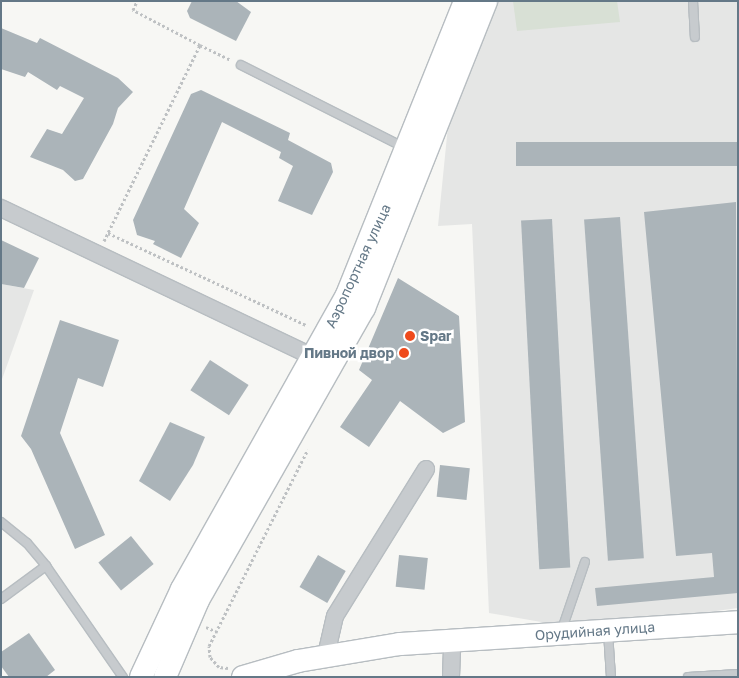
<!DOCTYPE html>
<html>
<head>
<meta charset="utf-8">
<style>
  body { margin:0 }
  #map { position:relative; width:739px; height:678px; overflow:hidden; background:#f7f7f4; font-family:"Golos Text",sans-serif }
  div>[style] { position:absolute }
  .built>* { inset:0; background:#e5e6e5 }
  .green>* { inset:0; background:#d8e0d5 }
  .building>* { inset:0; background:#abb4b9; transform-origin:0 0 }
  .path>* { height:3px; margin-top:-1.5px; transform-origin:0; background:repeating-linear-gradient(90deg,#bec1c3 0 2.5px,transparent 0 5px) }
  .roads { filter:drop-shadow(1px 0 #b7bdc1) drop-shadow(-1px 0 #b7bdc1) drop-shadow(0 1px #b7bdc1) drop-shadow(0 -1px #b7bdc1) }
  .lane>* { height:8px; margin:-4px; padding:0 4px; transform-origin:4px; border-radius:4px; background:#c7cbce }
  .street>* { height:16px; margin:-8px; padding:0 8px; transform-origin:8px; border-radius:8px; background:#c7cbce }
  .secondary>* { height:22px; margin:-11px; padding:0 11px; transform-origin:11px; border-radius:11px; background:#fff }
  .dots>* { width:14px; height:14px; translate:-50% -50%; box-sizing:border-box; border:2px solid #fff; border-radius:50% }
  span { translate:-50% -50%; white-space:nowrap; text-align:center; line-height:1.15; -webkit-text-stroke:5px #fff; paint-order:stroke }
  .street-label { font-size:14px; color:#647887 }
  .poi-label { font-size:14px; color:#647887; font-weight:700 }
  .left { translate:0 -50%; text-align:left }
  .right { translate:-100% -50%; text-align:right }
  .frame { position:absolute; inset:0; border:2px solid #647887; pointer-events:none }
</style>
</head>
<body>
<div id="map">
  <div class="built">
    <div style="clip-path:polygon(497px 1px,738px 1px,738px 608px,650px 620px,547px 623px,489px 613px,472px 224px,438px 226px,448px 126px)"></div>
    <div style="clip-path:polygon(1px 284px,34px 290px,1px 382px)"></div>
  </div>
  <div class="green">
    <div style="clip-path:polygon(513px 1px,617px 1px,620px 22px,517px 31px)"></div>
  </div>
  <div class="building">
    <div style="clip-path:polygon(192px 1px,236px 1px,251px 12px,236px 41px,190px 18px,187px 11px)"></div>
    <div style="clip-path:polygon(1px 28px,37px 43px,40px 38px,118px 78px,133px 92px,118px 108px,113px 124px,83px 179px,75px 181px,63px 170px,30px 157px,47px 129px,62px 134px,84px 98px,60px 86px,57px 90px,28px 72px,25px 77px,1px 69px)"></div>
    <div style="clip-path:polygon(201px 90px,290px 133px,288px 140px,331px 163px,333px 172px,312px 215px,278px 201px,293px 166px,279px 158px,281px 152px,222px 122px,184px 209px,199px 223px,181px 258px,153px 244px,155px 241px,137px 235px,133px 220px,191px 94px)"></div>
    <div style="left:738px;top:142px;width:24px;height:222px;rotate:90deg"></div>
    <div style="clip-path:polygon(736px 202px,738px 593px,597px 606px,595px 588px,714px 577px,712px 553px,676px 556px,644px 212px)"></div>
    <div style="left:620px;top:217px;width:342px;height:36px;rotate:86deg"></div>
    <div style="left:552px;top:219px;width:349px;height:31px;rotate:87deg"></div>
    <div style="clip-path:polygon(1px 240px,39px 258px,24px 288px,1px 284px)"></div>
    <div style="clip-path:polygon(398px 278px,459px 316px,465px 422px,443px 433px,400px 401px,369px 447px,340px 427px,372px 380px,359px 370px)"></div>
    <div style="clip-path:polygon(60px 320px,119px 340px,103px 387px,78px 378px,60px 433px,105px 535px,75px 549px,31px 449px,21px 436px)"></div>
    <div style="left:210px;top:360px;width:46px;height:36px;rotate:33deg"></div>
    <div style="clip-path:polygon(170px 422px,205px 437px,193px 465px,170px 501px,139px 481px)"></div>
    <div style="left:440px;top:465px;width:30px;height:32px;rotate:6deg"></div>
    <div style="left:131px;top:536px;width:36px;height:42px;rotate:51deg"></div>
    <div style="left:318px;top:555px;width:32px;height:37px;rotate:30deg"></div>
    <div style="left:399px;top:555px;width:29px;height:32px;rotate:6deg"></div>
    <div style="clip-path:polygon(29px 633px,55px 670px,46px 677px,9px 677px,1px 666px,1px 652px)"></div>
  </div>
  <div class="path">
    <div style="left:200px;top:45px;width:34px;rotate:26deg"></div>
    <div style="left:108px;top:233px;width:218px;rotate:24.9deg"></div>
    <div style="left:104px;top:241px;width:218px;rotate:-63.9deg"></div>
    <div style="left:200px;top:45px;width:76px;rotate:-152.4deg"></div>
    <div style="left:133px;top:10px;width:10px;rotate:-66deg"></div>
    <div style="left:206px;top:627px;width:12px;rotate:24deg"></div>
    <div style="left:228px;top:668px;width:9px;rotate:-174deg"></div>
    <div style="left:219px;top:667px;width:13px;rotate:-132deg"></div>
    <div style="left:210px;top:657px;width:11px;rotate:-95deg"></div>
    <div style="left:209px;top:646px;width:220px;rotate:-63.3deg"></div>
  </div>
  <div class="roads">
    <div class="lane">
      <div style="left:693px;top:1px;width:36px;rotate:87deg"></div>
      <div style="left:241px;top:65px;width:184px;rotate:26.8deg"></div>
      <div style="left:1px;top:522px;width:33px;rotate:39deg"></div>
      <div style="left:27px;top:543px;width:30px;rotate:50deg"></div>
      <div style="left:46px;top:566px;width:135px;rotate:55.3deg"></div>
      <div style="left:1px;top:599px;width:56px;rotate:-36.3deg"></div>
      <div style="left:561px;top:632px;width:74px;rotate:-71.1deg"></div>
      <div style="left:608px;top:632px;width:45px;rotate:86.2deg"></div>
      <div style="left:688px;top:677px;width:50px;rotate:-3.4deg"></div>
    </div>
    <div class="street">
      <div style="left:1px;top:208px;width:347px;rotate:25.5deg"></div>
      <div style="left:326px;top:655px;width:40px;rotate:-77deg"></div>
      <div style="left:335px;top:616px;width:173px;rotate:-58.2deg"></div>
      <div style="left:451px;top:677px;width:37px;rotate:-88deg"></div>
    </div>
    <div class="secondary">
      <div style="left:141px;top:677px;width:97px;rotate:-65deg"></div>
      <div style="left:182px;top:589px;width:337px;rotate:-60.7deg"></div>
      <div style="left:347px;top:295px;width:317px;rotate:-68.1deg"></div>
      <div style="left:165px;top:677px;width:84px;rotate:-66.8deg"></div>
      <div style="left:198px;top:600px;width:336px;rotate:-60.4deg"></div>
      <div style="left:364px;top:308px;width:330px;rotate:-68.3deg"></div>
      <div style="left:243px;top:677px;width:57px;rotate:-16.2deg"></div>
      <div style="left:298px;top:661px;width:103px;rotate:-9.5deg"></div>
      <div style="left:400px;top:644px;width:339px;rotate:-3.7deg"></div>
    </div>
  </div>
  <div class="dots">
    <div style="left:410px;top:336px;background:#ef4a1c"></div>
    <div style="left:404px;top:353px;background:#ef4a1c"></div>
  </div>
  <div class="street-label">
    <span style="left:358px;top:266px;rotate:-65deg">Аэропортная улица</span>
    <span style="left:595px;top:631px;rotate:-4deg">Орудийная улица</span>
  </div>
  <div class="poi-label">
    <span class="left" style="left:420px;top:336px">Spar</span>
    <span class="right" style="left:394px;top:353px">Пивной двор</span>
  </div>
  <div class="frame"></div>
</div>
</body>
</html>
